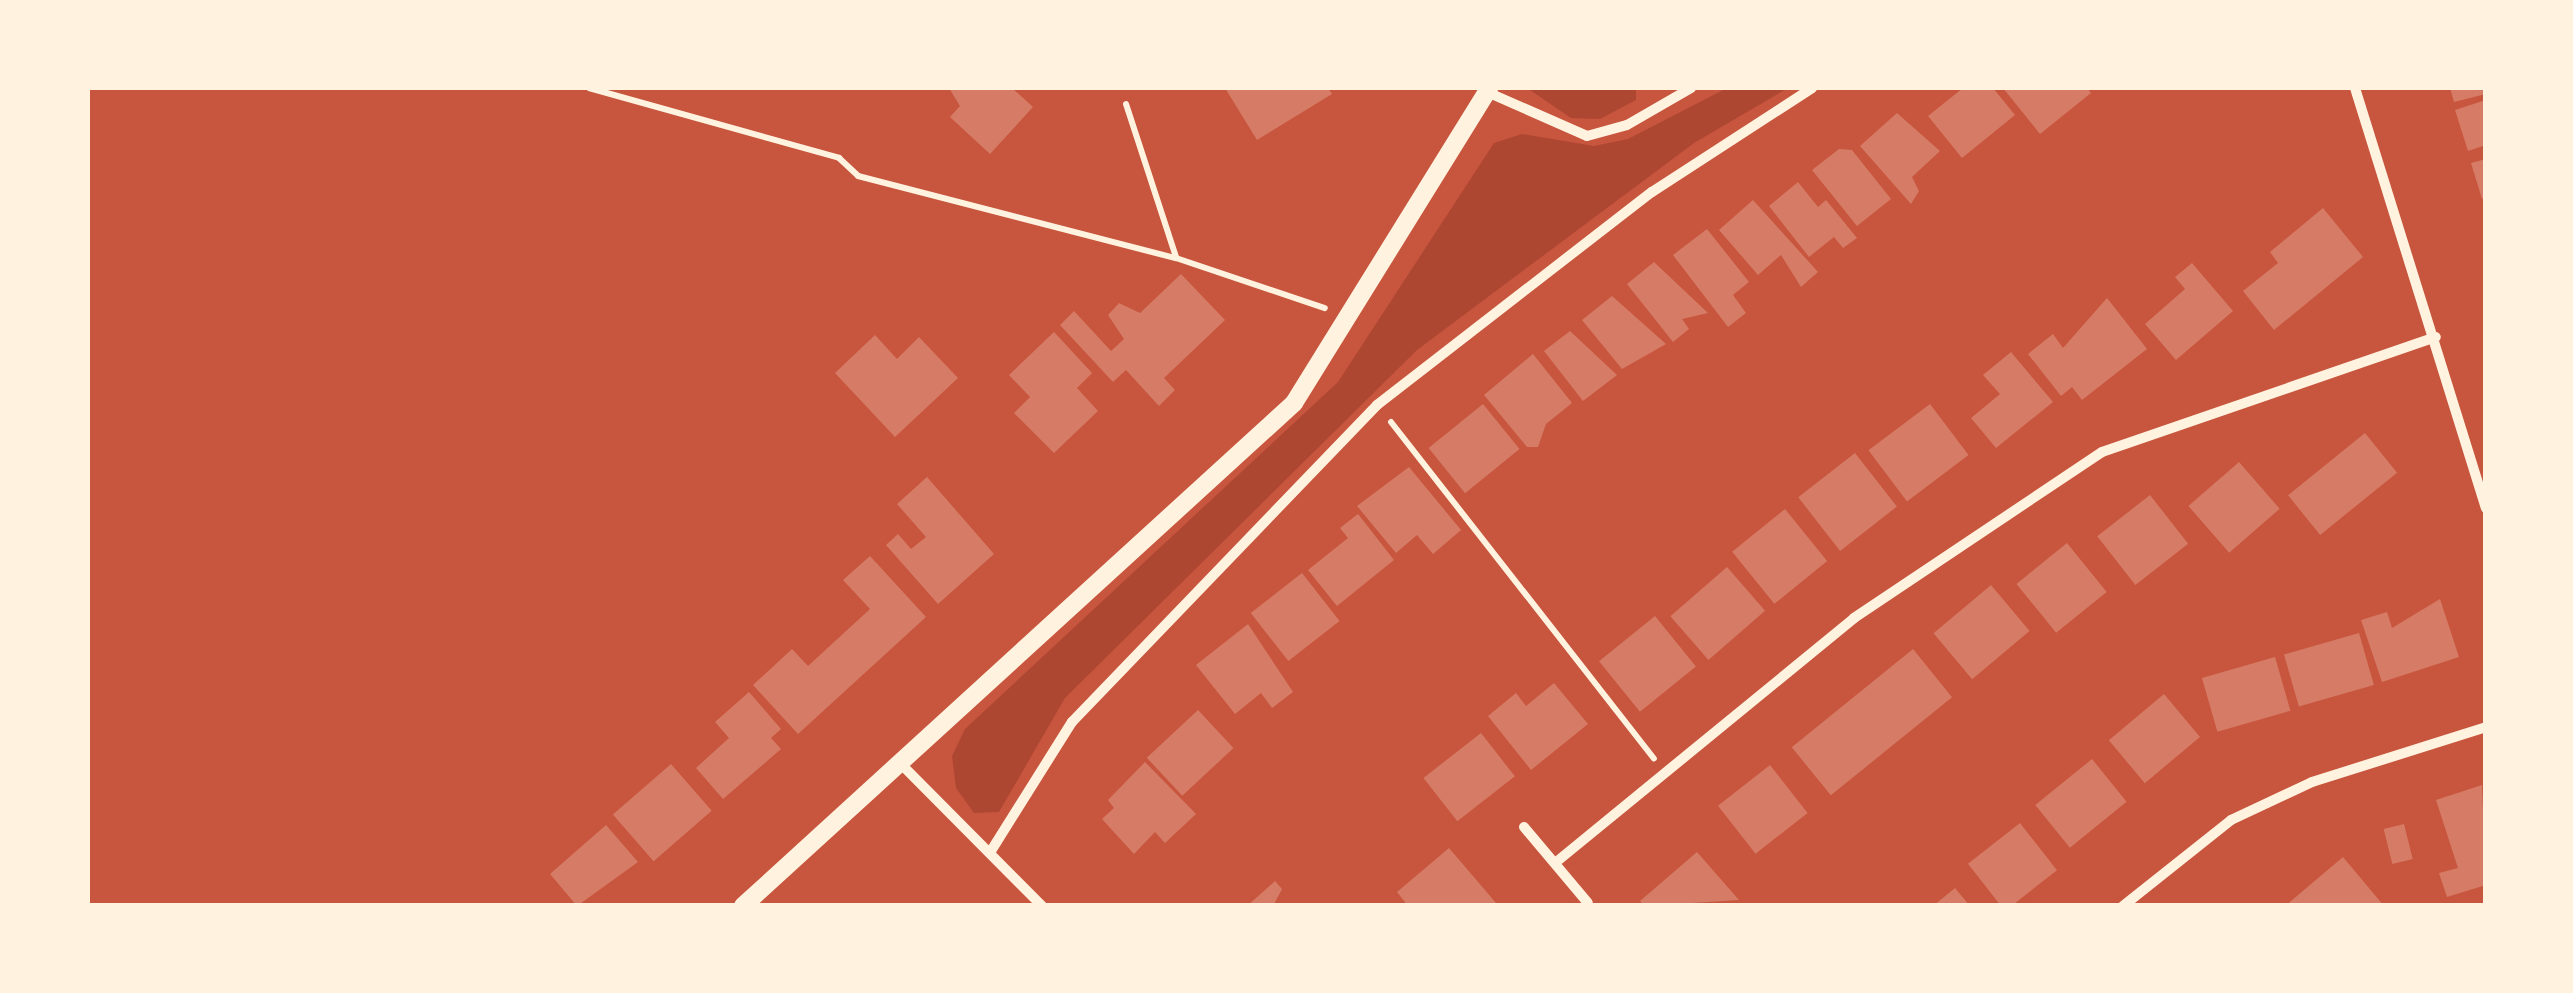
<!DOCTYPE html>
<html>
<head>
<meta charset="utf-8">
<style>
  body { margin:0 }
  #map { position:relative; width:2573px; height:993px; overflow:hidden; background:#c8553d; font-family:"Work Sans",sans-serif }
  div>[style] { position:absolute }
  .green>* { inset:0; background:#ae4732 }
  .building>* { inset:0; background:#d67c66; transform-origin:0 0 }
  .path>* { height:6px; margin:-3px; padding:0 3px; transform-origin:3px; border-radius:3px; background:#fff3e0 }
  .minor>* { height:10px; margin:-5px; padding:0 5px; transform-origin:5px; border-radius:5px; background:#fff3e0 }
  .tertiary>* { height:18px; margin:-9px; padding:0 9px; transform-origin:9px; border-radius:9px; background:#fff3e0 }
  span { translate:-50% -50%; white-space:nowrap; text-align:center; line-height:1.15; -webkit-text-stroke:9px #fff3e0; paint-order:stroke }
  .frame { position:absolute; inset:0; border:90px solid #fff3e0; pointer-events:none }
</style>
</head>
<body>
<div id="map">
  <div class="green">
    <div style="clip-path:polygon(1527px 88px,1636px 88px,1636px 100px,1600px 119px,1571px 118px)"></div>
    <div style="clip-path:polygon(1727px 88px,1788px 88px,1694px 143px,1417px 350px,1065px 698px,999px 812px,974px 813px,956px 788px,952px 756px,965px 729px,1338px 382px,1494px 143px,1522px 134px,1594px 146px,1628px 139px)"></div>
  </div>
  <div class="building">
    <div style="clip-path:polygon(949px 88px,1012px 88px,1033px 107px,990px 154px,950px 117px,960px 106px)"></div>
    <div style="clip-path:polygon(1225px 88px,1328px 88px,1332px 94px,1257px 140px)"></div>
    <div style="clip-path:polygon(1963px 88px,1993px 88px,2015px 115px,1962px 158px,1928px 116px)"></div>
    <div style="clip-path:polygon(2003px 88px,2087px 88px,2091px 93px,2040px 134px)"></div>
    <div style="clip-path:polygon(2450px 88px,2486px 88px,2486px 94px,2454px 102px)"></div>
    <div style="clip-path:polygon(2486px 100px,2486px 145px,2468px 151px,2455px 110px)"></div>
    <div style="clip-path:polygon(1897px 113px,1940px 151px,1912px 177px,1919px 191px,1911px 204px,1860px 146px)"></div>
    <div style="clip-path:polygon(1839px 149px,1852px 150px,1891px 199px,1857px 226px,1812px 170px)"></div>
    <div style="clip-path:polygon(2486px 159px,2486px 198px,2482px 199px,2471px 163px)"></div>
    <div style="clip-path:polygon(1798px 182px,1818px 207px,1826px 200px,1857px 238px,1843px 248px,1834px 237px,1809px 257px,1769px 206px)"></div>
    <div style="clip-path:polygon(1753px 200px,1818px 272px,1801px 287px,1781px 255px,1758px 275px,1719px 230px)"></div>
    <div style="clip-path:polygon(2323px 208px,2363px 257px,2274px 330px,2243px 291px,2278px 263px,2270px 252px)"></div>
    <div style="clip-path:polygon(1707px 229px,1749px 282px,1733px 295px,1746px 313px,1728px 327px,1673px 255px)"></div>
    <div style="clip-path:polygon(1654px 262px,1708px 313px,1682px 319px,1689px 329px,1673px 342px,1627px 284px)"></div>
    <div style="clip-path:polygon(2192px 263px,2233px 311px,2176px 360px,2145px 324px,2185px 289px,2175px 277px)"></div>
    <div style="clip-path:polygon(1181px 274px,1225px 320px,1164px 378px,1175px 390px,1159px 406px,1126px 370px,1113px 382px,1060px 325px,1074px 311px,1111px 351px,1124px 339px,1108px 315px,1119px 303px,1140px 313px)"></div>
    <div style="clip-path:polygon(1612px 296px,1666px 344px,1622px 369px,1582px 320px)"></div>
    <div style="clip-path:polygon(2107px 298px,2147px 349px,2082px 400px,2072px 387px,2061px 396px,2028px 354px,2053px 334px,2063px 348px)"></div>
    <div style="clip-path:polygon(1570px 331px,1617px 375px,1583px 401px,1544px 351px)"></div>
    <div style="clip-path:polygon(1054px 332px,1092px 373px,1077px 388px,1098px 411px,1054px 453px,1014px 413px,1030px 397px,1009px 375px)"></div>
    <div style="clip-path:polygon(875px 335px,897px 359px,919px 337px,958px 378px,895px 437px,835px 373px)"></div>
    <div style="clip-path:polygon(2011px 352px,2053px 402px,1996px 448px,1971px 418px,2000px 394px,1983px 375px)"></div>
    <div style="clip-path:polygon(1533px 354px,1572px 403px,1546px 424px,1538px 447px,1527px 447px,1484px 395px)"></div>
    <div style="left:1483px;top:404px;width:58px;height:70px;rotate:51deg"></div>
    <div style="left:1930px;top:404px;width:64px;height:77px;rotate:53deg"></div>
    <div style="left:2365px;top:433px;width:51px;height:99px;rotate:51deg"></div>
    <div style="left:1855px;top:453px;width:68px;height:72px;rotate:52deg"></div>
    <div style="left:2239px;top:462px;width:62px;height:67px;rotate:49deg"></div>
    <div style="clip-path:polygon(1409px 467px,1461px 530px,1433px 554px,1417px 535px,1396px 553px,1357px 506px)"></div>
    <div style="clip-path:polygon(927px 477px,994px 554px,938px 604px,886px 545px,898px 534px,911px 549px,926px 537px,897px 504px)"></div>
    <div style="left:2150px;top:495px;width:62px;height:67px;rotate:52deg"></div>
    <div style="left:1785px;top:509px;width:67px;height:68px;rotate:51deg"></div>
    <div style="clip-path:polygon(1358px 514px,1394px 560px,1337px 606px,1308px 570px,1348px 538px,1340px 528px)"></div>
    <div style="left:2067px;top:543px;width:63px;height:65px;rotate:51deg"></div>
    <div style="clip-path:polygon(870px 556px,926px 617px,798px 734px,753px 685px,792px 649px,808px 666px,870px 609px,843px 580px)"></div>
    <div style="left:1727px;top:567px;width:58px;height:75px;rotate:49deg"></div>
    <div style="left:1302px;top:573px;width:61px;height:65px;rotate:52deg"></div>
    <div style="left:1991px;top:585px;width:60px;height:75px;rotate:50deg"></div>
    <div style="clip-path:polygon(2440px 599px,2459px 657px,2382px 682px,2361px 620px,2387px 612px,2392px 628px)"></div>
    <div style="left:1655px;top:616px;width:65px;height:72px;rotate:51deg"></div>
    <div style="clip-path:polygon(1248px 624px,1293px 692px,1272px 708px,1261px 693px,1235px 714px,1196px 665px)"></div>
    <div style="left:2359px;top:633px;width:54px;height:78px;rotate:74deg"></div>
    <div style="left:1913px;top:649px;width:62px;height:156px;rotate:51deg"></div>
    <div style="left:2275px;top:657px;width:56px;height:76px;rotate:74deg"></div>
    <div style="clip-path:polygon(1554px 683px,1588px 724px,1531px 770px,1488px 716px,1516px 693px,1526px 706px)"></div>
    <div style="clip-path:polygon(749px 692px,781px 729px,771px 738px,781px 749px,723px 799px,696px 768px,729px 738px,715px 722px)"></div>
    <div style="left:2164px;top:694px;width:56px;height:72px;rotate:50deg"></div>
    <div style="left:1198px;top:710px;width:52px;height:70px;rotate:47deg"></div>
    <div style="left:1481px;top:733px;width:55px;height:73px;rotate:52deg"></div>
    <div style="left:2092px;top:759px;width:55px;height:73px;rotate:51deg"></div>
    <div style="clip-path:polygon(1145px 762px,1196px 814px,1165px 843px,1155px 832px,1134px 854px,1102px 819px,1114px 808px,1108px 800px)"></div>
    <div style="left:671px;top:764px;width:62px;height:77px;rotate:49deg"></div>
    <div style="left:1770px;top:765px;width:61px;height:66px;rotate:52deg"></div>
    <div style="clip-path:polygon(2482px 785px,2486px 885px,2447px 897px,2439px 873px,2458px 868px,2436px 800px)"></div>
    <div style="left:2020px;top:823px;width:60px;height:66px;rotate:52deg"></div>
    <div style="left:2404px;top:824px;width:36px;height:21px;rotate:76deg"></div>
    <div style="clip-path:polygon(606px 825px,638px 862px,577px 906px,550px 874px)"></div>
    <div style="clip-path:polygon(1449px 848px,1496px 903px,1493px 906px,1408px 906px,1397px 892px)"></div>
    <div style="clip-path:polygon(1697px 852px,1739px 900px,1644px 906px,1640px 901px)"></div>
    <div style="clip-path:polygon(2343px 857px,2384px 906px,2285px 906px)"></div>
    <div style="clip-path:polygon(1275px 881px,1282px 889px,1273px 906px,1247px 906px)"></div>
    <div style="clip-path:polygon(1955px 888px,1970px 906px,1933px 906px)"></div>
  </div>
  <div class="path">
    <div style="left:589px;top:88px;width:260px;rotate:15.6deg"></div>
    <div style="left:839px;top:158px;width:26px;rotate:43deg"></div>
    <div style="left:858px;top:176px;width:328px;rotate:14.5deg"></div>
    <div style="left:1176px;top:258px;width:157px;rotate:18.6deg"></div>
    <div style="left:1126px;top:104px;width:161px;rotate:71.9deg"></div>
    <div style="left:1391px;top:422px;width:427px;rotate:52deg"></div>
  </div>
  <div class="minor">
    <div style="left:2355px;top:88px;width:440px;rotate:72.7deg"></div>
    <div style="left:1487px;top:92px;width:109px;rotate:23.7deg"></div>
    <div style="left:1587px;top:136px;width:41px;rotate:-15.4deg"></div>
    <div style="left:1627px;top:125px;width:74px;rotate:-30deg"></div>
    <div style="left:900px;top:763px;width:202px;rotate:45.2deg"></div>
    <div style="left:1524px;top:827px;width:99px;rotate:49.9deg"></div>
    <div style="left:991px;top:851px;width:152px;rotate:-57.9deg"></div>
    <div style="left:1072px;top:722px;width:440px;rotate:-46.1deg"></div>
    <div style="left:1377px;top:405px;width:348px;rotate:-37.8deg"></div>
    <div style="left:1652px;top:192px;width:191px;rotate:-33deg"></div>
    <div style="left:1555px;top:863px;width:387px;rotate:-39.3deg"></div>
    <div style="left:1854px;top:618px;width:298px;rotate:-33.8deg"></div>
    <div style="left:2102px;top:452px;width:353px;rotate:-19deg"></div>
    <div style="left:2123px;top:906px;width:138px;rotate:-38.5deg"></div>
    <div style="left:2231px;top:820px;width:89px;rotate:-25.1deg"></div>
    <div style="left:2312px;top:782px;width:182px;rotate:-17.5deg"></div>
  </div>
  <div class="tertiary">
    <div style="left:743px;top:906px;width:746px;rotate:-42.39deg"></div>
    <div style="left:1294px;top:403px;width:370px;rotate:-58.2deg"></div>
  </div>
  <div class="frame"></div>
</div>
</body>
</html>
